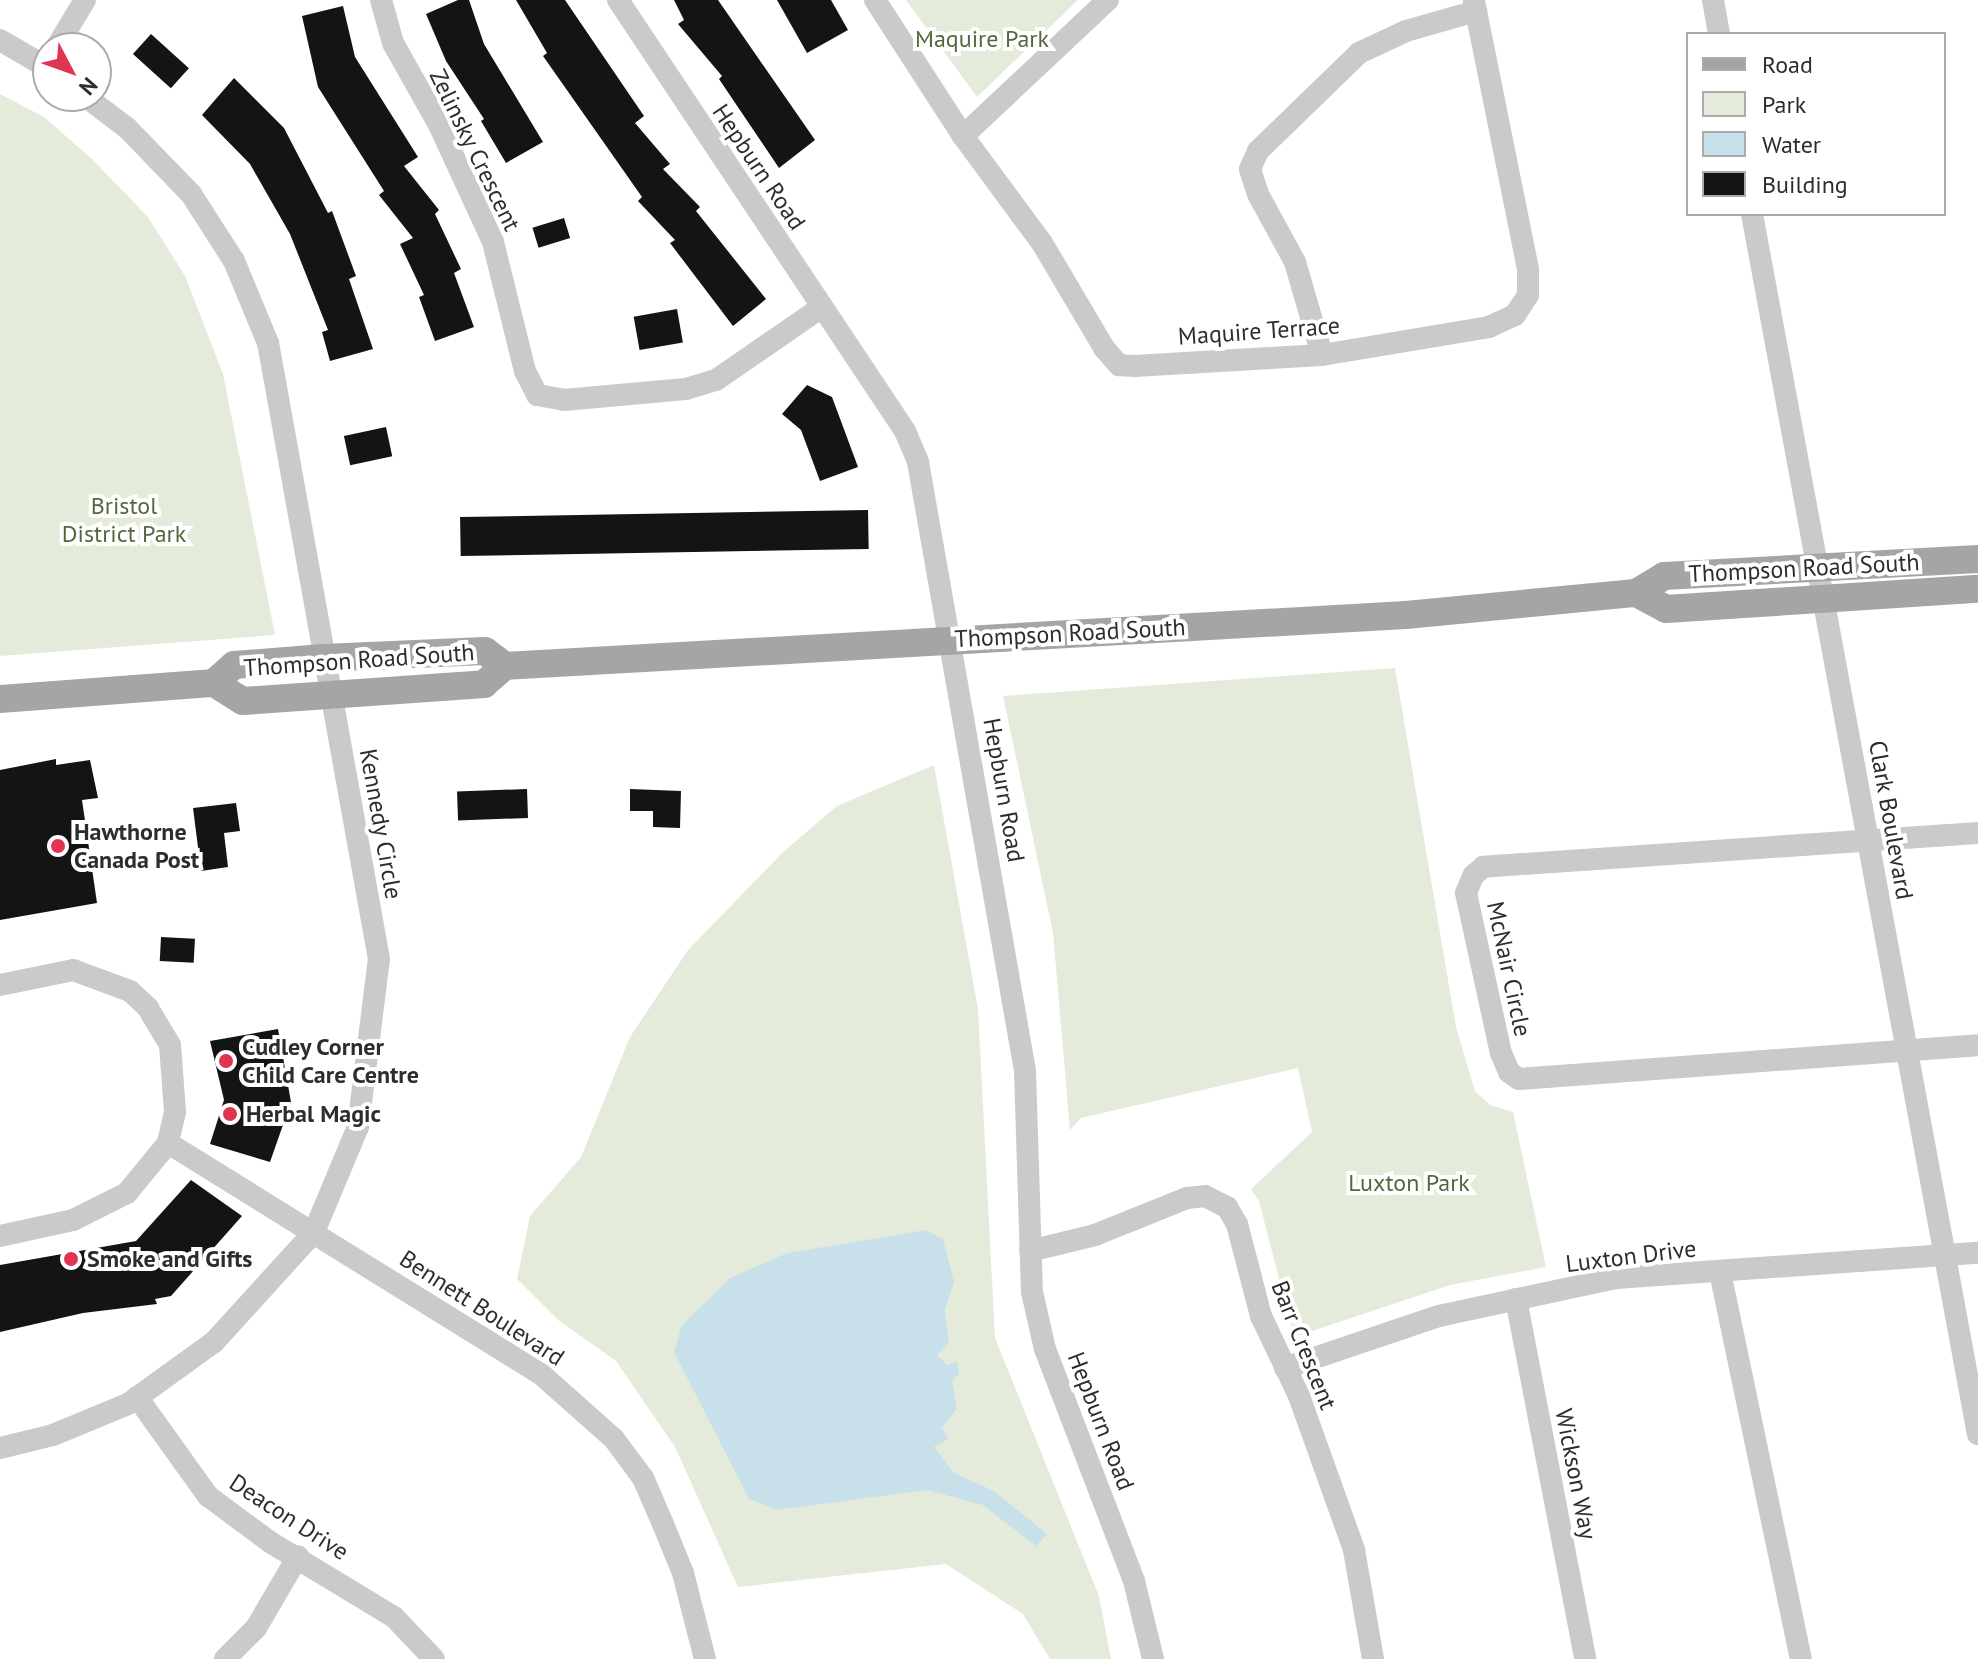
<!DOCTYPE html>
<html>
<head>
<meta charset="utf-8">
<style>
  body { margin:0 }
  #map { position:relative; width:1978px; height:1659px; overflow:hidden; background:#fff; font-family:"PT Sans",sans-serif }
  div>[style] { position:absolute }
  .green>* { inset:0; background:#e5ebdb }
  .water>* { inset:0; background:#c8e0ea }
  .building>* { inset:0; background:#141414; transform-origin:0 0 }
  .minor>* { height:22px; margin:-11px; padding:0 11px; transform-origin:11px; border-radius:11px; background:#cacaca }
  .major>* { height:28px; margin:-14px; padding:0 14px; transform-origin:14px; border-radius:14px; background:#a5a5a5 }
  .dots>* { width:22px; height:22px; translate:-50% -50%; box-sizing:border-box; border:4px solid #fff; border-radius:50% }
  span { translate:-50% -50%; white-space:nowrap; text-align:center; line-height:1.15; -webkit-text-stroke:8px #fff; paint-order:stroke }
  .park-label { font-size:24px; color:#54673d }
  .street-label { font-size:24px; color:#2d2d2d }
  .poi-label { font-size:24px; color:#2d2d2d; font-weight:700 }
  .left { translate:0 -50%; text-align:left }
  .legend { position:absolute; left:1686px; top:32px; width:260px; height:184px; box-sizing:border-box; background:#fff; border:2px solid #ababab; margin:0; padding:10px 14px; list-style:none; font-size:24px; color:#2d2d2d }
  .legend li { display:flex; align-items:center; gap:16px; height:40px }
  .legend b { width:40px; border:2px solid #ababab }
  .north { position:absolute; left:32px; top:32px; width:80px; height:80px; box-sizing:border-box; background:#fff; border:2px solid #ababab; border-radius:50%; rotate:131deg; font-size:22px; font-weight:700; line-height:32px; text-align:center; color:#2d2d2d }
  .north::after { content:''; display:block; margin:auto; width:28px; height:36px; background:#df3550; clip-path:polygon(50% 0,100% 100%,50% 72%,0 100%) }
</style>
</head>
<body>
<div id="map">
  <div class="green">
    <div style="clip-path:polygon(906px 0,1078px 0,977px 97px)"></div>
    <div style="clip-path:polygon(0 94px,44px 117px,91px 158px,148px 217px,185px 276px,223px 374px,275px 635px,0 656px)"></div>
    <div style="clip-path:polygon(1395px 668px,1456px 1027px,1475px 1091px,1490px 1105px,1513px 1112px,1546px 1267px,1450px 1285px,1294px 1337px,1259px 1201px,1251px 1189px,1312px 1132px,1298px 1068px,1081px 1118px,1070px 1130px,1053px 933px,1003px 696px)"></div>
    <div style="clip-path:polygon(934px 765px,978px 1009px,995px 1338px,1099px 1596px,1111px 1659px,1050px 1659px,1023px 1614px,946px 1564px,738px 1587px,675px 1447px,616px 1361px,558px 1320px,517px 1279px,530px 1216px,581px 1157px,630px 1037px,688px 950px,784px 851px,837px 806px)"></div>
  </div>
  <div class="water">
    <div style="clip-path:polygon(926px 1230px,943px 1239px,954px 1282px,945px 1310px,949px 1343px,937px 1355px,947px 1365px,957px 1362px,959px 1373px,952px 1381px,957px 1409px,942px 1428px,948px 1439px,934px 1447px,954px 1473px,994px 1491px,1047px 1534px,1036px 1546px,983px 1505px,927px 1490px,776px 1510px,749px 1499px,674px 1352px,682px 1325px,730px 1278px,787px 1253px)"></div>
  </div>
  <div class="building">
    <div style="clip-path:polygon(458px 0,469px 0,484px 44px,543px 142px,506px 163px,481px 121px,484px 119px,446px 61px,426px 14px)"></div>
    <div style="clip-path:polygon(516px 0,565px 0,644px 116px,635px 123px,670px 164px,663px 169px,700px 207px,696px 211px,766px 299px,733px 326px,670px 243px,675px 240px,638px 201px,642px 197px,543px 56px,547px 53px)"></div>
    <div style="clip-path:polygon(674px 0,718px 0,815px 140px,779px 168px,719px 79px,722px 76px,678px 24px,684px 20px)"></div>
    <div style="clip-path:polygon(777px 0,831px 0,848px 30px,807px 53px)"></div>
    <div style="clip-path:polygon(343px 6px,355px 57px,418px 157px,404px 166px,439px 210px,435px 214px,461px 269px,454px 273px,474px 327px,435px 341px,419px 297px,424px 295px,400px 244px,413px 238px,379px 195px,384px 191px,318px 87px,302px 16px)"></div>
    <div style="left:151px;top:34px;width:51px;height:27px;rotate:42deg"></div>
    <div style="clip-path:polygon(234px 78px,284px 128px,328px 213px,332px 211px,356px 276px,349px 279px,373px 349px,330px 361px,322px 332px,328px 330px,290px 234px,250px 164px,202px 115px)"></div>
    <div style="left:564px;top:218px;width:21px;height:33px;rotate:73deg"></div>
    <div style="left:677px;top:309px;width:34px;height:44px;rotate:80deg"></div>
    <div style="clip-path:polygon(807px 385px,832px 397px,858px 467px,820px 481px,801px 430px,782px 414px)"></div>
    <div style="left:386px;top:427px;width:30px;height:43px;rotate:78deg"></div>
    <div style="left:868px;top:510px;width:39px;height:408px;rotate:89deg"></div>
    <div style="clip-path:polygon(56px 759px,56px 765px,90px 760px,98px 798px,82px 800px,97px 903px,0 920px,0 770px)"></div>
    <div style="left:527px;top:789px;width:29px;height:70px;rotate:88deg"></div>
    <div style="clip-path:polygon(630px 789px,681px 791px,680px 828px,653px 827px,653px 811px,630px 811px)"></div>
    <div style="clip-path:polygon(236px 803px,240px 831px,224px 833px,228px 867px,201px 871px,193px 808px)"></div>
    <div style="left:161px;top:937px;width:34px;height:24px;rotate:3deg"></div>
    <div style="clip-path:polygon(278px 1029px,291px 1102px,270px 1162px,210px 1144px,224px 1100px,210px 1041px)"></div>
    <div style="clip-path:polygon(191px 1180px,242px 1216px,171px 1296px,155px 1299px,157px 1304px,83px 1313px,0 1332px,0 1265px,136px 1241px)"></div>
  </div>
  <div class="minor">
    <div style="left:381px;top:0;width:45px;rotate:74.4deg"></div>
    <div style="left:393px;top:43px;width:94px;rotate:60.7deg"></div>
    <div style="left:439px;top:125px;width:129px;rotate:65.2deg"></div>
    <div style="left:493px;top:242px;width:133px;rotate:76.1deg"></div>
    <div style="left:525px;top:371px;width:27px;rotate:63deg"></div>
    <div style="left:537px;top:395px;width:27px;rotate:10deg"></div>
    <div style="left:564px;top:400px;width:122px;rotate:-5.2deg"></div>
    <div style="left:686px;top:389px;width:31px;rotate:-17deg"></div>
    <div style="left:716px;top:380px;width:129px;rotate:-34.6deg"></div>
    <div style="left:618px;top:0;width:518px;rotate:56.34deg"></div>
    <div style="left:905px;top:431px;width:34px;rotate:67deg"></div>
    <div style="left:918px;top:462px;width:618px;rotate:80.03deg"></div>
    <div style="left:1025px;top:1071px;width:221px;rotate:88.2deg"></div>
    <div style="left:1032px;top:1292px;width:58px;rotate:77.2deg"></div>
    <div style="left:1045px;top:1349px;width:248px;rotate:69deg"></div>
    <div style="left:1134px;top:1581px;width:80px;rotate:76.3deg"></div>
    <div style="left:875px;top:0;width:162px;rotate:57.1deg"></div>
    <div style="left:963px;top:136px;width:133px;rotate:53.6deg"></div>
    <div style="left:1042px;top:243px;width:122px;rotate:59.4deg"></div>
    <div style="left:1104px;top:348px;width:23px;rotate:49deg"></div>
    <div style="left:1119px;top:365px;width:16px;rotate:4deg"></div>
    <div style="left:1135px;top:366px;width:187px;rotate:-3.4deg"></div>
    <div style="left:1322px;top:355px;width:169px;rotate:-9.5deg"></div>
    <div style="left:1489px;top:327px;width:29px;rotate:-25deg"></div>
    <div style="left:1515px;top:315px;width:24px;rotate:-57deg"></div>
    <div style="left:1528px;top:295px;width:26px;rotate:-90deg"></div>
    <div style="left:1528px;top:269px;width:274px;rotate:-101.4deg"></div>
    <div style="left:1713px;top:0;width:35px;rotate:80deg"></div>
    <div style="left:0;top:40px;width:56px;rotate:30.3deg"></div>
    <div style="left:56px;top:48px;width:56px;rotate:-58.9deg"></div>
    <div style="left:963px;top:136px;width:199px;rotate:-43.2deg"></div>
    <div style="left:1752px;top:214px;width:1241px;rotate:79.51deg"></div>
    <div style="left:1322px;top:355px;width:97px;rotate:-106.2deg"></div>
    <div style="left:1295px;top:262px;width:77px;rotate:-118.6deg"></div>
    <div style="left:1258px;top:194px;width:26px;rotate:-108deg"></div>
    <div style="left:1250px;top:169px;width:20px;rotate:-66deg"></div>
    <div style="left:1258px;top:151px;width:141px;rotate:-44.1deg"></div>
    <div style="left:1359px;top:53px;width:52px;rotate:-25.1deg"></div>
    <div style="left:1406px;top:31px;width:73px;rotate:-15.9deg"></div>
    <div style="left:1978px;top:833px;width:496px;rotate:176.1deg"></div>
    <div style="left:1483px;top:867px;width:13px;rotate:138deg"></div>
    <div style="left:1473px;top:876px;width:18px;rotate:112deg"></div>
    <div style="left:1466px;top:893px;width:164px;rotate:77.7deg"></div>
    <div style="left:1501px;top:1053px;width:21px;rotate:67deg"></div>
    <div style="left:1509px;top:1072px;width:12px;rotate:35deg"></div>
    <div style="left:1519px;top:1079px;width:460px;rotate:-4.2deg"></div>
    <div style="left:0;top:985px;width:75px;rotate:-11.6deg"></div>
    <div style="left:73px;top:970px;width:61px;rotate:20.2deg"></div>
    <div style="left:130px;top:991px;width:25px;rotate:43deg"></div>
    <div style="left:148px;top:1008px;width:43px;rotate:59.3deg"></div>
    <div style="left:170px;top:1045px;width:67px;rotate:85.7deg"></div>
    <div style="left:175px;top:1112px;width:32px;rotate:103deg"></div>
    <div style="left:168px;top:1143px;width:65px;rotate:129.4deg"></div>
    <div style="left:127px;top:1193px;width:60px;rotate:153.4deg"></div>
    <div style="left:73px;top:1220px;width:75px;rotate:167.6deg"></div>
    <div style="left:168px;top:1143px;width:440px;rotate:31.8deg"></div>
    <div style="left:542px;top:1375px;width:96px;rotate:41.6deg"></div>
    <div style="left:614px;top:1439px;width:49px;rotate:53.4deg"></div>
    <div style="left:643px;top:1478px;width:50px;rotate:66.5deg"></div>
    <div style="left:663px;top:1524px;width:53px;rotate:67.8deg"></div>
    <div style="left:683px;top:1573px;width:89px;rotate:75.7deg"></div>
    <div style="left:1030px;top:1251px;width:67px;rotate:-13.8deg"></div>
    <div style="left:1095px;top:1235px;width:99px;rotate:-21.9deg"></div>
    <div style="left:1187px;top:1198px;width:18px;rotate:-6deg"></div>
    <div style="left:1205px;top:1196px;width:25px;rotate:27deg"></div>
    <div style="left:1227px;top:1207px;width:20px;rotate:60deg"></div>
    <div style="left:1237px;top:1224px;width:95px;rotate:75.4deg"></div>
    <div style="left:1261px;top:1316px;width:89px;rotate:64.6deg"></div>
    <div style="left:1299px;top:1396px;width:164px;rotate:70.3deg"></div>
    <div style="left:1354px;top:1550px;width:111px;rotate:80.1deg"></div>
    <div style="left:1720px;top:1272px;width:395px;rotate:78.2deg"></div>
    <div style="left:1516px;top:1299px;width:367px;rotate:79.1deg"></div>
    <div style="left:1285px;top:1368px;width:163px;rotate:-18.7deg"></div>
    <div style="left:1439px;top:1316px;width:181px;rotate:-12.1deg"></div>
    <div style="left:1616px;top:1278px;width:363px;rotate:-4deg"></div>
    <div style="left:137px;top:1397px;width:122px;rotate:54.4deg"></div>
    <div style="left:208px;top:1496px;width:77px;rotate:36.6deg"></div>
    <div style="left:270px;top:1542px;width:145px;rotate:31.2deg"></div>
    <div style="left:394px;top:1617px;width:58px;rotate:46.4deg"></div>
    <div style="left:0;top:1448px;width:55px;rotate:-13.8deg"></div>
    <div style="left:53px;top:1435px;width:81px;rotate:-22.5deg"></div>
    <div style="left:128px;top:1404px;width:106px;rotate:-35.8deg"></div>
    <div style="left:214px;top:1342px;width:149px;rotate:-47.7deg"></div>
    <div style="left:314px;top:1232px;width:114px;rotate:-67.3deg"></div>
    <div style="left:358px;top:1127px;width:169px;rotate:-82.9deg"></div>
    <div style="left:379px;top:959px;width:626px;rotate:-100.21deg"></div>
    <div style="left:268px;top:343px;width:89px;rotate:-112.5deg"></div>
    <div style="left:234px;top:261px;width:80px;rotate:-122.7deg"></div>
    <div style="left:191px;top:194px;width:92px;rotate:-134.1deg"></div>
    <div style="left:127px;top:128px;width:53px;rotate:-142.7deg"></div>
    <div style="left:225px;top:1659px;width:44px;rotate:-45deg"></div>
    <div style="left:256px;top:1628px;width:83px;rotate:-59.7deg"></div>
  </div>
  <div class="major">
    <div style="left:1636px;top:593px;width:34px;rotate:28deg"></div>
    <div style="left:1666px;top:609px;width:313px;rotate:-3.7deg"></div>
    <div style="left:214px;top:683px;width:27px;rotate:-42deg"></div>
    <div style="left:234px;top:665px;width:89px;rotate:-4.5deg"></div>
    <div style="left:323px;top:658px;width:162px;rotate:-2.5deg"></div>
    <div style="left:485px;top:651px;width:25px;rotate:37deg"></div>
    <div style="left:0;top:699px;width:215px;rotate:-4.3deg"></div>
    <div style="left:214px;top:683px;width:34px;rotate:32deg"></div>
    <div style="left:243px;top:701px;width:242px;rotate:-4deg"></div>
    <div style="left:484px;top:684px;width:28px;rotate:-41deg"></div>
    <div style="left:505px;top:666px;width:902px;rotate:-3.24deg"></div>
    <div style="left:1406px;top:615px;width:231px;rotate:-5.5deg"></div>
    <div style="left:1636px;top:593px;width:33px;rotate:-31deg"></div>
    <div style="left:1664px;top:576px;width:314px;rotate:-3.1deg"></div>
  </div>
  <div class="dots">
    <div style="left:58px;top:846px;background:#df3550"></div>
    <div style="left:226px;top:1061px;background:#df3550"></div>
    <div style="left:230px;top:1114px;background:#df3550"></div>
    <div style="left:71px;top:1259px;background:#df3550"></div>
  </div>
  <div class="park-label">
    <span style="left:982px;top:39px">Maquire Park</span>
    <span style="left:124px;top:520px">Bristol<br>District Park</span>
    <span style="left:1409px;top:1183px">Luxton Park</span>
  </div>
  <div class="street-label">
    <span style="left:475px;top:150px;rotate:64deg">Zelinsky Crescent</span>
    <span style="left:759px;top:167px;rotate:56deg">Hepburn Road</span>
    <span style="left:1259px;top:331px;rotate:-4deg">Maquire Terrace</span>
    <span style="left:1804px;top:568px;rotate:-3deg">Thompson Road South</span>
    <span style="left:1070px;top:633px;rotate:-3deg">Thompson Road South</span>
    <span style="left:359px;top:660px;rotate:-4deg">Thompson Road South</span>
    <span style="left:1004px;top:790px;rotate:80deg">Hepburn Road</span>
    <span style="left:1891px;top:820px;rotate:80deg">Clark Boulevard</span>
    <span style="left:381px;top:824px;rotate:80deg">Kennedy Circle</span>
    <span style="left:1509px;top:969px;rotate:78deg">McNair Circle</span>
    <span style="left:1631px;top:1256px;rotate:-7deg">Luxton Drive</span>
    <span style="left:482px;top:1308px;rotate:33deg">Bennett Boulevard</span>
    <span style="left:1304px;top:1345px;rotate:68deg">Barr Crescent</span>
    <span style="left:1101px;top:1421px;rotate:69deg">Hepburn Road</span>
    <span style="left:1576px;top:1474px;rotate:79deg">Wickson Way</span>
    <span style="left:289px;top:1517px;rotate:33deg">Deacon Drive</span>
  </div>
  <div class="poi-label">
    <span class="left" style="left:74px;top:846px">Hawthorne<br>Canada Post</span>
    <span class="left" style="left:242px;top:1061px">Cudley Corner<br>Child Care Centre</span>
    <span class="left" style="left:246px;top:1114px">Herbal Magic</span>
    <span class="left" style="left:87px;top:1259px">Smoke and Gifts</span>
  </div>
  <ul class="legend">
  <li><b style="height:10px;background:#a5a5a5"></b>Road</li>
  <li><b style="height:22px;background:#e5ebdb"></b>Park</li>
  <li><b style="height:22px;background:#c8e0ea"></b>Water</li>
  <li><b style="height:22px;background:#141414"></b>Building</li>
  </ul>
  <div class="north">N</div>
</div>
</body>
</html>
